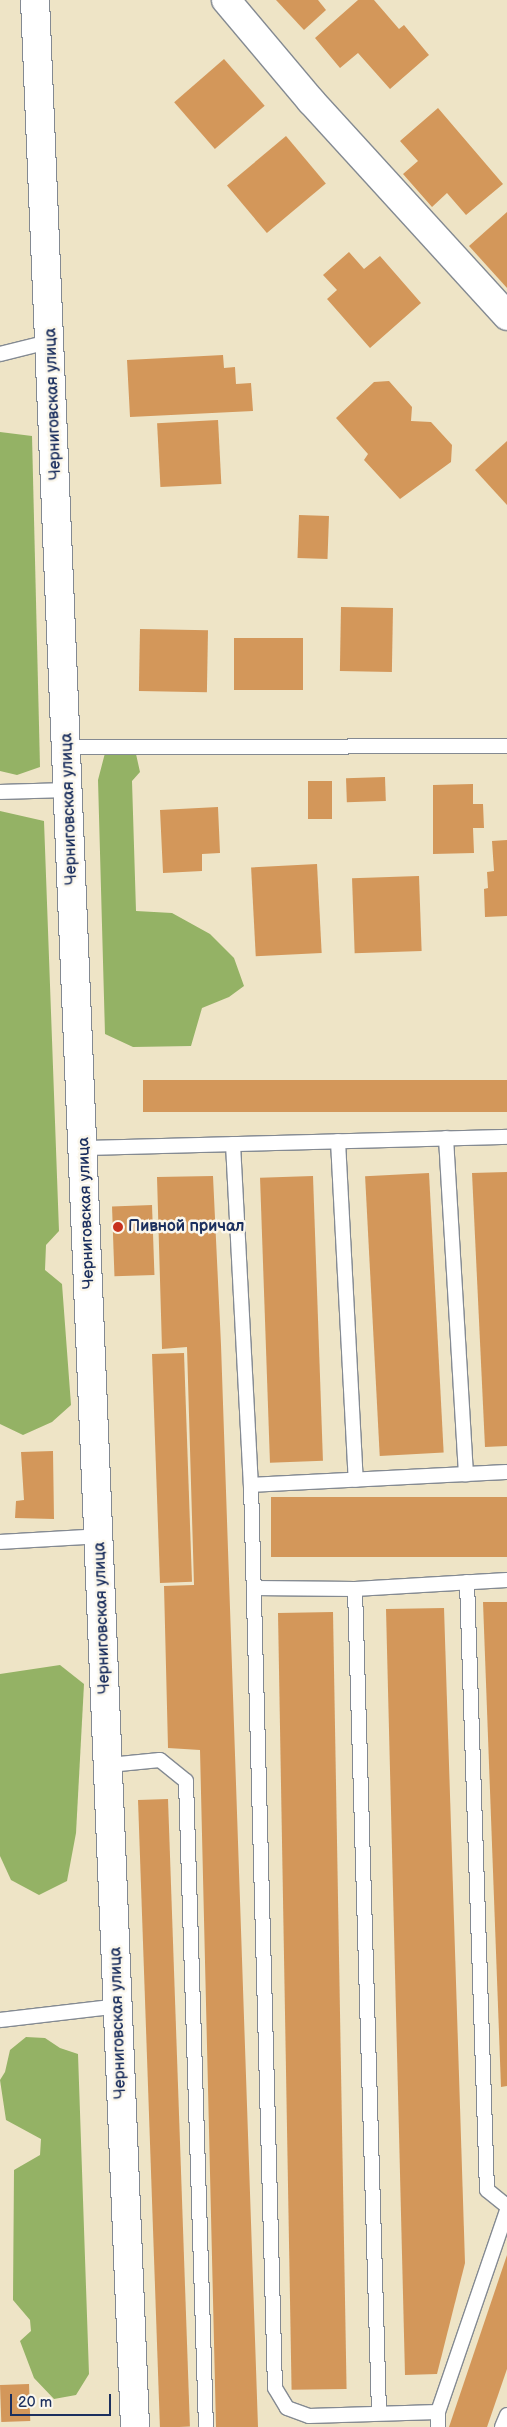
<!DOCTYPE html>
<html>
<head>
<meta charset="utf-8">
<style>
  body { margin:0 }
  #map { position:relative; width:507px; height:2427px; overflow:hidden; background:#eee4c6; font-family:"Balsamiq Sans",sans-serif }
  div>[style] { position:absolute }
  .forest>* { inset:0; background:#94b265 }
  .building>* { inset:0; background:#d3975a; transform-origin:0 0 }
  .roads { filter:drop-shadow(1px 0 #848a92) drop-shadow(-1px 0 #848a92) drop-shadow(0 1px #848a92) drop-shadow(0 -1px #848a92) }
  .service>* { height:14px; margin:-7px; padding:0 7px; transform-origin:7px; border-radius:7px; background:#fff }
  .minor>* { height:28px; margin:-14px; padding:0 14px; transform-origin:14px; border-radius:14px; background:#fff }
  .tertiary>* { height:28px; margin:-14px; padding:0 14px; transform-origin:14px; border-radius:14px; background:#fff }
  .dots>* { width:14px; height:14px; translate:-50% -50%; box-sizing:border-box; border:2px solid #fbf7ec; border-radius:50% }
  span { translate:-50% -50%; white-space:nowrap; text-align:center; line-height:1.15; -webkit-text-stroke:5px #fbf7ec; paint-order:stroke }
  .street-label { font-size:16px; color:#1b2f5e }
  .poi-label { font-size:16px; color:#1b2f5e; font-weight:700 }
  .left { translate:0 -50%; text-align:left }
  .scale { position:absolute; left:10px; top:2394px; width:101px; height:22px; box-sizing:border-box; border:2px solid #1b2f5e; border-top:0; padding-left:6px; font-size:15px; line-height:18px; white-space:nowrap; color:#1b2f5e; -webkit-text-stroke:4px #fbf7ec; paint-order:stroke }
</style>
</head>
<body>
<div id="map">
  <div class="forest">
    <div style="clip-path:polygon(0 432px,32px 436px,40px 767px,17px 775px,0 771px)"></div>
    <div style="clip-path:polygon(105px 753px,136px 754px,140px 772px,132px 781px,136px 911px,172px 913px,210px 934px,234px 958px,244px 986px,229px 997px,202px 1008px,191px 1046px,133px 1047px,105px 1034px,98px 780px)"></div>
    <div style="clip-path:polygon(0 811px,44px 821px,59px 1231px,46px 1245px,45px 1270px,62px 1284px,71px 1405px,52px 1422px,23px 1435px,0 1424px)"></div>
    <div style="clip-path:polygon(60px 1665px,84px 1684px,76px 1833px,67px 1881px,39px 1895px,11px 1880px,0 1856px,0 1674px)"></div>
    <div style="clip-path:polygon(26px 2037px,45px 2038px,60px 2048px,78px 2054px,89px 2374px,76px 2395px,54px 2399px,34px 2378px,20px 2341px,31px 2331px,30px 2320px,13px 2300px,14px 2170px,40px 2155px,41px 2139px,6px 2120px,0 2080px,5px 2072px,10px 2050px)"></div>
  </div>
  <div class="building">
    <div style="clip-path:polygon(276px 0,318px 0,326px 10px,304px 30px)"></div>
    <div style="clip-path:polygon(358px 0,374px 0,399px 29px,404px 25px,429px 55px,390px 89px,358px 53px,340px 68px,315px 38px)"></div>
    <div style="left:224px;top:59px;width:62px;height:66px;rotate:49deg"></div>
    <div style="clip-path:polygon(438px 108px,503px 184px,466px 215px,447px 193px,432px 207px,403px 174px,418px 161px,400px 141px)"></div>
    <div style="left:286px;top:136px;width:62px;height:77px;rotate:50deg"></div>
    <div style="clip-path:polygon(507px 212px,507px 288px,469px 246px)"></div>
    <div style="clip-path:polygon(349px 252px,364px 269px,380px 256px,421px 303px,370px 348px,327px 299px,337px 290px,323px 275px)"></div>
    <div style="clip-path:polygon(223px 355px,224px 368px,235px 367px,236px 384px,251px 383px,253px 411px,130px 417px,127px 360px)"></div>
    <div style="clip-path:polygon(389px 381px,412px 407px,411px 421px,431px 422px,452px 445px,451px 462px,400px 499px,364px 460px,368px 454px,336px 418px,374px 382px)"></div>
    <div style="left:218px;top:420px;width:64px;height:61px;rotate:87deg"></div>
    <div style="clip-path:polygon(507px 441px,507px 505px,475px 470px)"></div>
    <div style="left:299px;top:515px;width:30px;height:43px;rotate:2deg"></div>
    <div style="left:341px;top:607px;width:52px;height:64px;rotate:1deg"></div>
    <div style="left:140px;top:629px;width:68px;height:62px;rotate:1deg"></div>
    <div style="left:234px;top:638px;width:69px;height:52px"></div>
    <div style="left:385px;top:777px;width:24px;height:39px;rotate:88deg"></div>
    <div style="left:308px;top:781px;width:24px;height:38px"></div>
    <div style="clip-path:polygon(473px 784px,473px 804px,483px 804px,484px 828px,473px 828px,474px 853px,433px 854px,433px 785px)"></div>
    <div style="clip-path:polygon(218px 807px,220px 853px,202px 854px,202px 871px,163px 873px,160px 810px)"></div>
    <div style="clip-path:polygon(507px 840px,507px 916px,485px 917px,484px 889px,488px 888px,487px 872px,494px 871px,492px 841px)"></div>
    <div style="left:317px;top:864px;width:89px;height:66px;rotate:87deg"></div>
    <div style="left:419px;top:876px;width:75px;height:67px;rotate:88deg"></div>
    <div style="left:507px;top:1080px;width:32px;height:364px;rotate:90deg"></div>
    <div style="clip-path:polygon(507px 1172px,507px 1446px,485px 1447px,472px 1173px)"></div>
    <div style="left:429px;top:1173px;width:280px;height:64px;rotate:87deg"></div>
    <div style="clip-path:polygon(213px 1176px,221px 1345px,258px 2427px,216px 2427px,200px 1750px,168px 1748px,164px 1586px,194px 1585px,187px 1347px,162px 1349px,157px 1177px)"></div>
    <div style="left:313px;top:1176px;width:285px;height:53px;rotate:88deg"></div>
    <div style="left:152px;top:1205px;width:70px;height:40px;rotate:88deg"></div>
    <div style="left:184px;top:1353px;width:229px;height:32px;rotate:88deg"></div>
    <div style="clip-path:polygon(53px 1451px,54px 1519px,15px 1518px,16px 1501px,24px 1500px,21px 1452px)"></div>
    <div style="left:507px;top:1497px;width:60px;height:236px;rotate:90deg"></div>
    <div style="clip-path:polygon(483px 1602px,507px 1602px,507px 2086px,501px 2087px)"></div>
    <div style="clip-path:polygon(444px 1608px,465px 2263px,437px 2374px,405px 2375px,386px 1609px)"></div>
    <div style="left:333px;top:1612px;width:777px;height:55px;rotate:89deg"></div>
    <div style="left:168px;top:1799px;width:628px;height:30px;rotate:88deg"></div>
    <div style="clip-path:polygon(507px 2255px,507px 2369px,487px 2427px,449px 2427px)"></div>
    <div style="left:29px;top:2384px;width:37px;height:29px;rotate:88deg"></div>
  </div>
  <div class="roads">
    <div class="service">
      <div style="left:0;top:354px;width:54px;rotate:-14deg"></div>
      <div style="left:68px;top:747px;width:439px;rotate:-0.1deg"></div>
      <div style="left:0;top:792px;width:70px;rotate:-1.6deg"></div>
      <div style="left:446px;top:1138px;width:337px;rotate:86.6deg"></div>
      <div style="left:338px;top:1141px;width:339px;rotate:87deg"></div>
      <div style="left:233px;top:1144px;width:341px;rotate:87deg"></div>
      <div style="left:251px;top:1485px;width:903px;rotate:88.48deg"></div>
      <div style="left:275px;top:2388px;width:23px;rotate:59deg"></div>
      <div style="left:287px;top:2408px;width:23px;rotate:20deg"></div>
      <div style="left:309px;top:2416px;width:129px;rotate:-1.8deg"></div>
      <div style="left:84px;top:1148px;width:423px;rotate:-1.5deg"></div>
      <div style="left:251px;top:1485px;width:256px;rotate:-2.9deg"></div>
      <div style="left:0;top:1542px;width:100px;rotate:-3.4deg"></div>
      <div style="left:467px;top:1582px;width:608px;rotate:88.12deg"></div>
      <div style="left:487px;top:2190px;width:26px;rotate:39deg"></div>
      <div style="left:254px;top:1588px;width:101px;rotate:0.6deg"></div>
      <div style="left:355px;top:1589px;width:152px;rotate:-3.4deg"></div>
      <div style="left:355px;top:1589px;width:823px;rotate:88.33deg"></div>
      <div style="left:109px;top:1765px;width:51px;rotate:-5.6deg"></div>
      <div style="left:160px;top:1760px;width:33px;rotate:39deg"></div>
      <div style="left:186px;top:1781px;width:646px;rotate:88.23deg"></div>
      <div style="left:0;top:2020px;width:120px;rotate:-6.7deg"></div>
      <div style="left:438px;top:2427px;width:15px;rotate:-90deg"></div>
      <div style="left:438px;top:2412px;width:213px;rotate:-71.1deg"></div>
      <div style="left:502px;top:2427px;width:13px;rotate:-67deg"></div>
    </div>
    <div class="minor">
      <div style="left:226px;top:0;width:132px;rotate:49.9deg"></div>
      <div style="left:311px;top:101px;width:291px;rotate:47.6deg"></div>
    </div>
    <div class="tertiary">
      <div style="left:35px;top:0;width:2429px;rotate:87.64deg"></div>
    </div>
  </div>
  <div class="dots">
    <div style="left:118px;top:1227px;background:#c8321e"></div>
  </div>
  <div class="street-label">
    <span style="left:54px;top:404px;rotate:-92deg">Черниговская улица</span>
    <span style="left:70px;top:809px;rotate:-92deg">Черниговская улица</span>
    <span style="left:87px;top:1213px;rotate:-92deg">Черниговская улица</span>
    <span style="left:103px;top:1618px;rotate:-92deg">Черниговская улица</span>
    <span style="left:119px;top:2023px;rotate:-92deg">Черниговская улица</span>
  </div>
  <div class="poi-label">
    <span class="left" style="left:128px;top:1227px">Пивной причал</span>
  </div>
  <div class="scale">20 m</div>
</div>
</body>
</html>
